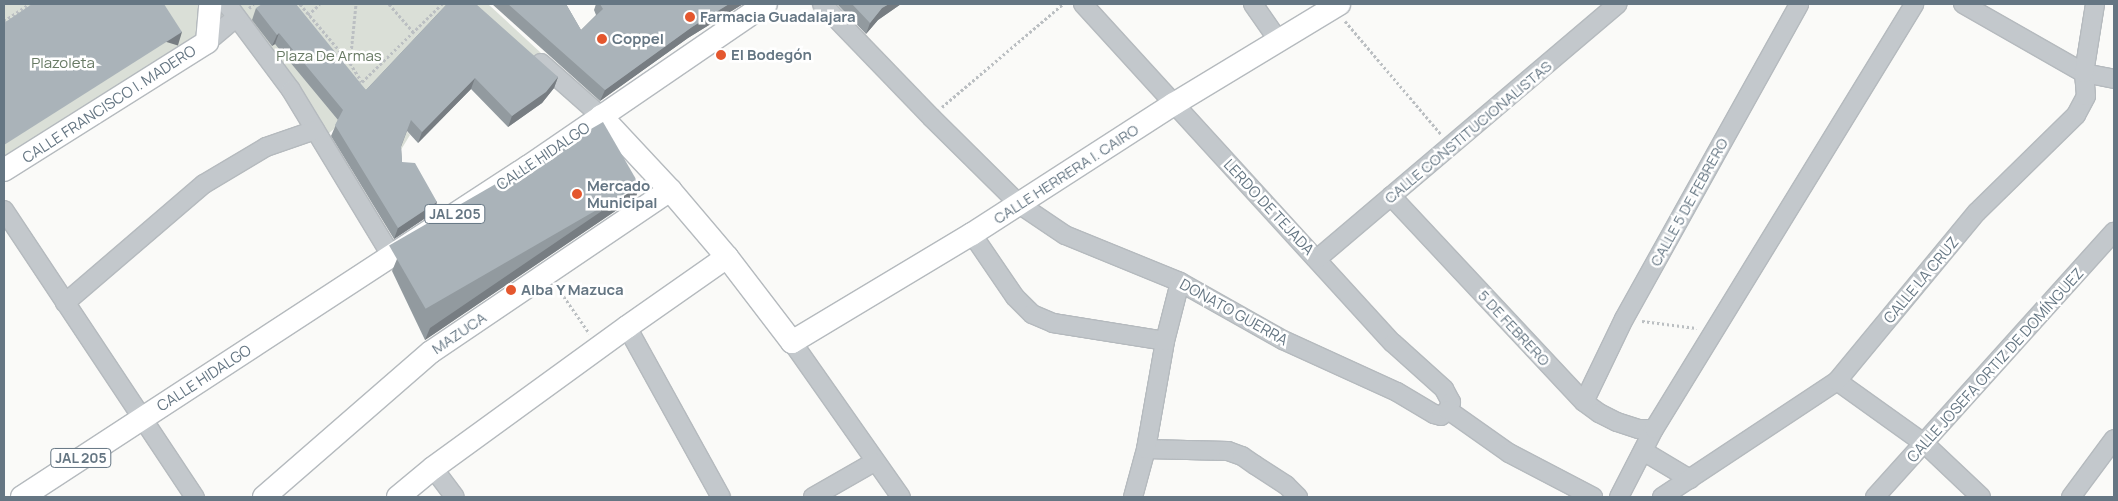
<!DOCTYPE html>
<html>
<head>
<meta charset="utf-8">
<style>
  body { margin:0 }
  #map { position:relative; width:2118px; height:501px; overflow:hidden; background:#fafaf8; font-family:Manrope,sans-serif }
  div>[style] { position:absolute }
  .green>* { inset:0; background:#dadfd7 }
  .path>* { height:3px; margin-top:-1.5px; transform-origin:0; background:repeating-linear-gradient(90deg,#bbbfc2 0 2.5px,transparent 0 5px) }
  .roads { filter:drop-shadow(1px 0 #b5babe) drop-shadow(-1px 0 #b5babe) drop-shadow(0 1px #b5babe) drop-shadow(0 -1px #b5babe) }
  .minor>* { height:18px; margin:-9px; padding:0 9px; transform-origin:9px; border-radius:9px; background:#c3c8cc }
  .major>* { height:22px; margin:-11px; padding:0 11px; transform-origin:11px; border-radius:11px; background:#fff }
  .wall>* { inset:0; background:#929a9f }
  .shaded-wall>* { inset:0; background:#777d82; transform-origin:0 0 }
  .building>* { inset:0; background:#aab3b9; transform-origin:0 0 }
  .dots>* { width:14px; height:14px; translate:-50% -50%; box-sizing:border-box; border:2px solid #fff; border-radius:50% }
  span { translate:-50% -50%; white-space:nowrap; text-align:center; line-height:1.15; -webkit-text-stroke:5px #fff; paint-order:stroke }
  .shield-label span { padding:1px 4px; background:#fff; border:1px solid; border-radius:4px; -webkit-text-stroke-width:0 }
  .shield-label { font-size:14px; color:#657683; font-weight:700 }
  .poi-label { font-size:15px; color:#657683; font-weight:700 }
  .left { translate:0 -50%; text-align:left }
  .park-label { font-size:15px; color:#687a64 }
  .street-label { font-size:15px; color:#657683 }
  .frame { position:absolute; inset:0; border:5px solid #657683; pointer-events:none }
</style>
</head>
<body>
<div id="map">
  <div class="green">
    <div style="clip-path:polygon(4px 4px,454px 4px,369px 90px,410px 135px,399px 153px,335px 128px,321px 140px,240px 24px,4px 170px)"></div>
    <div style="clip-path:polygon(464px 4px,488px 4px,606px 113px,593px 122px)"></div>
  </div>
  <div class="path">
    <div style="left:300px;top:4px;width:77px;rotate:49.7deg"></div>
    <div style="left:350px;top:63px;width:22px;rotate:58deg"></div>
    <div style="left:362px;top:82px;width:112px;rotate:-44.3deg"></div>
    <div style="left:389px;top:4px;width:37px;rotate:49deg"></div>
    <div style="left:249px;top:8px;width:6px;rotate:-39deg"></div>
    <div style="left:308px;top:15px;width:16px;rotate:-43deg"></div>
    <div style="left:4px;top:21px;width:30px;rotate:-34deg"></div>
    <div style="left:1345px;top:21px;width:148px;rotate:49.7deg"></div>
    <div style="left:350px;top:63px;width:59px;rotate:-84.2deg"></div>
    <div style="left:942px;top:107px;width:159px;rotate:-40.4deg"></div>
    <div style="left:558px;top:288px;width:55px;rotate:55.4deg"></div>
    <div style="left:1642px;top:321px;width:55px;rotate:7.3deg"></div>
  </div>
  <div class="roads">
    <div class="minor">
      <div style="left:227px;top:4px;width:107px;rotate:53.3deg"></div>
      <div style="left:291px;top:90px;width:193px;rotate:58.8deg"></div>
      <div style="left:822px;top:4px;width:157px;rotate:46deg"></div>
      <div style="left:931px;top:117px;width:124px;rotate:44.7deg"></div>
      <div style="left:1019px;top:204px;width:55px;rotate:34deg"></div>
      <div style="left:1065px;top:235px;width:124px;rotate:22.2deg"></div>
      <div style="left:1180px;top:282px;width:118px;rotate:29.4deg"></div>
      <div style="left:1283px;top:340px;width:125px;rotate:24.5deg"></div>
      <div style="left:1397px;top:392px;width:43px;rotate:30.7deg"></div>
      <div style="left:1434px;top:414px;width:7px;rotate:16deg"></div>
      <div style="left:1441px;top:416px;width:9px;rotate:-41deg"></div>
      <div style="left:1083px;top:4px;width:459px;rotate:47.6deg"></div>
      <div style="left:1393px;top:343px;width:69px;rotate:42deg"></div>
      <div style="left:1444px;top:389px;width:15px;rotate:62deg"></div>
      <div style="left:1451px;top:402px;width:9px;rotate:111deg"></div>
      <div style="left:1253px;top:4px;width:44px;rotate:55.2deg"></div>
      <div style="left:1963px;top:4px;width:139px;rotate:29.7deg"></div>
      <div style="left:2084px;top:73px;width:31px;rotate:11deg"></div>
      <div style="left:207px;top:42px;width:38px;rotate:-40deg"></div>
      <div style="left:541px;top:63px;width:80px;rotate:41.5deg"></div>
      <div style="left:1391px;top:196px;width:282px;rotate:46.9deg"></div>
      <div style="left:1584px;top:402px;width:19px;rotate:36deg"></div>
      <div style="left:1599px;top:413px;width:20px;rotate:27deg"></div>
      <div style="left:1617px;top:422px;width:23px;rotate:18deg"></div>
      <div style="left:1639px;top:429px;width:15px"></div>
      <div style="left:4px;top:210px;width:345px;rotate:56.4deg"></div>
      <div style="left:972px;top:234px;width:76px;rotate:55.7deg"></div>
      <div style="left:1015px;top:297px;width:24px;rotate:45deg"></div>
      <div style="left:1032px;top:314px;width:23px;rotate:23deg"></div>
      <div style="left:1053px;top:323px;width:113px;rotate:9.1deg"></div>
      <div style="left:1317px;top:259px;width:394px;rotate:-40.3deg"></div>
      <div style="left:65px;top:303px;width:183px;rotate:-40.6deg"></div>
      <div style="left:204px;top:184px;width:72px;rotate:-30.8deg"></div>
      <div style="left:266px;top:147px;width:52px;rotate:-19.1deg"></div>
      <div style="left:627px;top:327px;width:194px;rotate:61.1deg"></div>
      <div style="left:792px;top:342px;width:189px;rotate:54.9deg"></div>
      <div style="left:1837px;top:381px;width:108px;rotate:35.6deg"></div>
      <div style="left:1925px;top:444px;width:77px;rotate:43.4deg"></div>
      <div style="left:1584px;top:402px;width:92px;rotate:-64.3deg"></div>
      <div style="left:1624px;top:319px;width:360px;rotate:-60.9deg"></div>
      <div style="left:1448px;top:410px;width:75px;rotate:35.2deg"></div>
      <div style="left:1509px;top:453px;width:95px;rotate:27.6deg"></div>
      <div style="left:1146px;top:449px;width:82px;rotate:1.4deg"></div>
      <div style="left:1228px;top:451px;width:15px;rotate:20deg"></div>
      <div style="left:1242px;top:456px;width:16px;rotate:35deg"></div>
      <div style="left:1255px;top:465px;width:37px;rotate:33deg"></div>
      <div style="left:1286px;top:485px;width:17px;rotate:45deg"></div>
      <div style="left:1643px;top:451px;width:55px;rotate:30.8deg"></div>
      <div style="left:433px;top:468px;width:36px;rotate:53deg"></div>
      <div style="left:813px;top:497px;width:70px;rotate:-29.8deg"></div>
      <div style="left:1133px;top:497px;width:50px;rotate:-74.8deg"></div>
      <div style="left:1146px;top:449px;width:110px;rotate:-80deg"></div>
      <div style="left:1165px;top:341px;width:61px;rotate:-75.7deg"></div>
      <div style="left:1619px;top:497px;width:76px;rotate:-62.8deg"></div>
      <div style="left:1654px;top:429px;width:498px;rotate:-58.5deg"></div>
      <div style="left:1662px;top:497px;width:210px;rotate:-33.5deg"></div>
      <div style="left:1837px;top:381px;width:219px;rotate:-50.4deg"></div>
      <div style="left:1977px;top:212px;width:139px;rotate:-44.4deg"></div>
      <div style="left:2076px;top:115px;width:21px;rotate:-62deg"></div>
      <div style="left:2086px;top:96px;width:23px;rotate:-95deg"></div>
      <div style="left:2084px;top:73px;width:70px;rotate:-80.9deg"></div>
      <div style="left:1875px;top:497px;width:357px;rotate:-48deg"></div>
      <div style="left:2071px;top:497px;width:72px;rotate:-53.4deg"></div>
    </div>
    <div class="major">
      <div style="left:601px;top:116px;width:101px;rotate:47deg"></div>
      <div style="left:670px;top:190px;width:88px;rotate:49.6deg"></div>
      <div style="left:727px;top:257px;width:107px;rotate:52.6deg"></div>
      <div style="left:792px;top:342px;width:210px;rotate:-31deg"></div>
      <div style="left:972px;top:234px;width:240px;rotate:-32.8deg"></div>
      <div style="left:1174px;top:104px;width:193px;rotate:-31.2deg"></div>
      <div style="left:4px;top:170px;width:240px;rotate:-32.2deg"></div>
      <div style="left:207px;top:42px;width:38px;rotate:-85deg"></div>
      <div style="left:22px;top:497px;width:605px;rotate:-33.14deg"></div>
      <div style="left:529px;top:166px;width:287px;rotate:-34.4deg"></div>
      <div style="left:264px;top:497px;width:221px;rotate:-41deg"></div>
      <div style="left:431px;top:352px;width:289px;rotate:-34.1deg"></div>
      <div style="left:398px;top:497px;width:45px;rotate:-39.6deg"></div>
      <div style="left:433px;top:468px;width:240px;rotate:-36deg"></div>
      <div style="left:627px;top:327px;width:122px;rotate:-35deg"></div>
    </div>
  </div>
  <div class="wall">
    <div style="clip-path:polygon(447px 4px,558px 77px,554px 88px,542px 103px,508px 127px,471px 89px,418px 143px,407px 131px,401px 147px,402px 162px,437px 202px,433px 213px,394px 239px,331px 136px,338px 120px,275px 44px,272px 46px,252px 20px,256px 8px,366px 90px)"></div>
    <div style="clip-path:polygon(492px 4px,566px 4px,581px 30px,596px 15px,594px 10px,596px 4px,743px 4px,688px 38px,600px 101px)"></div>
    <div style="clip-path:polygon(837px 4px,901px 4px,878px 20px,866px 34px)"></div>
    <div style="clip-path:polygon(636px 197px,425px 340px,392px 271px,397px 259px)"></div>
  </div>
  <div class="shaded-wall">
    <div style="clip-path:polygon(729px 4px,743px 4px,688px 38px,600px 101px,605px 90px,692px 27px)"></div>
    <div style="clip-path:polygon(889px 4px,901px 4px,878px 20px,866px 34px,870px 23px,882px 8px)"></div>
    <div style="left:182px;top:32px;width:14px;height:211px;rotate:107deg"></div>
    <div style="clip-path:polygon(279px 33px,275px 44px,272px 46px,277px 35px)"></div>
    <div style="clip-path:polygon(558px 77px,554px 88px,542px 103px,508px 127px,512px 116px)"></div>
    <div style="clip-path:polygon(475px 78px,471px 89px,418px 143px,422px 132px)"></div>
    <div style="clip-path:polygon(640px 185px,636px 197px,425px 340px,430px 328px)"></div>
    <div style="clip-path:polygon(437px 202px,433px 213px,394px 239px,398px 228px)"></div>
  </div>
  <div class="building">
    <div style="clip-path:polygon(32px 4px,164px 4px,182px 32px,4px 145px,4px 23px)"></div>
    <div style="clip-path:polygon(262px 4px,296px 4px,366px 90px,447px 4px,476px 4px,558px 77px,546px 92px,512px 116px,475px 78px,422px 132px,411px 120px,401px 146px,402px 162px,415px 163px,437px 202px,398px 228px,335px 125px,343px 110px,279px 33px,277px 35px,256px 8px)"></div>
    <div style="clip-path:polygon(508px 4px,566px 4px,581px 30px,603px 9px,600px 4px,729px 4px,692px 27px,605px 90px)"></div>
    <div style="clip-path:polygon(852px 4px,889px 4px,882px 8px,870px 23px)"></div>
    <div style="left:603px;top:122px;width:73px;height:247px;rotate:60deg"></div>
  </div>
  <div class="dots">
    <div style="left:690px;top:17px;background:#e4572e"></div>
    <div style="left:602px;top:39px;background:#e4572e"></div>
    <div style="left:721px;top:55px;background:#e4572e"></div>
    <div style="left:577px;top:194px;background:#e4572e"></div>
    <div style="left:511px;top:290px;background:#e4572e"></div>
  </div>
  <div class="shield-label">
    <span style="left:455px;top:214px">JAL 205</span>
    <span style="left:81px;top:458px">JAL 205</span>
  </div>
  <div class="poi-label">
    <span class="left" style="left:700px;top:17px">Farmacia Guadalajara</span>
    <span class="left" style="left:612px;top:39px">Coppel</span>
    <span class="left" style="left:731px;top:55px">El Bodegón</span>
    <span class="left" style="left:587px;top:194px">Mercado<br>Municipal</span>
    <span class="left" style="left:521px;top:290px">Alba Y Mazuca</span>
  </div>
  <div class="park-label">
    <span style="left:329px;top:56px">Plaza De Armas</span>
    <span style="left:63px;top:63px">Plazoleta</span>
  </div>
  <div class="street-label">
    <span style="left:109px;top:104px;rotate:-33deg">CALLE FRANCISCO I. MADERO</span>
    <span style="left:1468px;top:132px;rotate:-40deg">CALLE CONSTITUCIONALISTAS</span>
    <span style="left:543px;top:156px;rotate:-34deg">CALLE HIDALGO</span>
    <span style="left:1066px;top:174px;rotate:-33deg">CALLE HERRERA I. CAIRO</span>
    <span style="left:1689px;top:202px;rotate:-61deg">CALLE 5 DE FEBRERO</span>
    <span style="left:1269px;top:207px;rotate:47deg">LERDO DE TEJADA</span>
    <span style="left:1921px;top:280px;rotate:-50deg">CALLE LA CRUZ</span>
    <span style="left:1234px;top:312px;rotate:29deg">DONATO GUERRA</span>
    <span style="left:1514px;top:328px;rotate:47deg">5 DE FEBRERO</span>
    <span style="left:459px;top:333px;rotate:-34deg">MAZUCA</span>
    <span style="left:1995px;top:365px;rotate:-48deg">CALLE JOSEFA ORTIZ DE DOMÍNGUEZ</span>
    <span style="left:204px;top:378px;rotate:-33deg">CALLE HIDALGO</span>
  </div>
  <div class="frame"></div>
</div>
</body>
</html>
